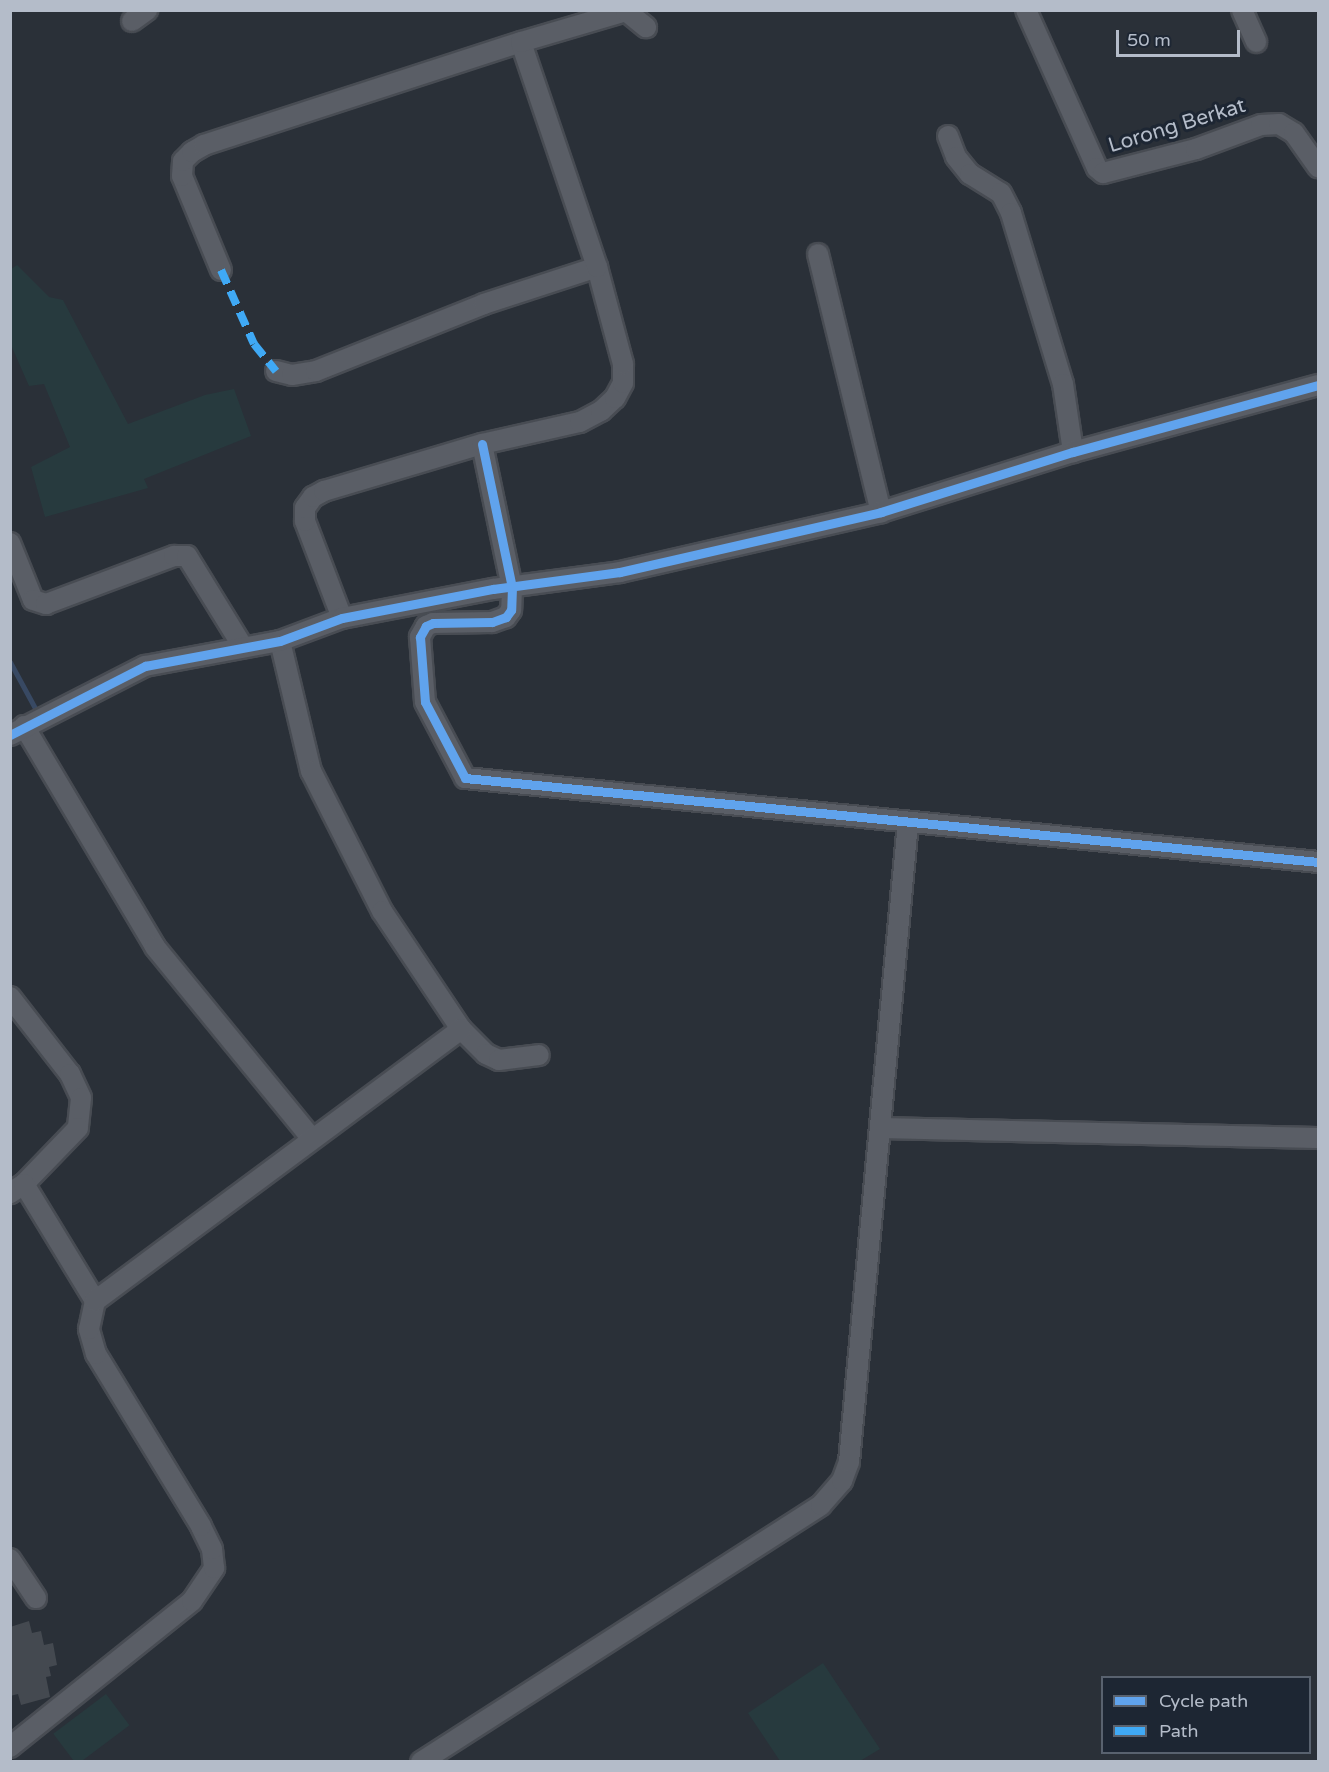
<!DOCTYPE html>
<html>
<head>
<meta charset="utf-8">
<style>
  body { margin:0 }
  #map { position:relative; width:1329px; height:1772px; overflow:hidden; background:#2a3038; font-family:"Varela Round",sans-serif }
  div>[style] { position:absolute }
  .green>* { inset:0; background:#273a3e; transform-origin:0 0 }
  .stream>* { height:5px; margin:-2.5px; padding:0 2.5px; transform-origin:2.5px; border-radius:2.5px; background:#384963 }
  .building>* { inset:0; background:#444950 }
  .roads { filter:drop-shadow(2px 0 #484c53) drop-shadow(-2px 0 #484c53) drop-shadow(0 2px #484c53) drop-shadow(0 -2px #484c53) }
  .minor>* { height:20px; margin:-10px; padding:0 10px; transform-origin:10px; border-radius:10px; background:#5a5e66 }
  .quiet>* { height:8px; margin-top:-4px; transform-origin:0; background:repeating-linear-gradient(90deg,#3fa9f5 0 15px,transparent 0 23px) }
  .cycleway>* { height:9px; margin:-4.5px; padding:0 4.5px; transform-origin:4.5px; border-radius:4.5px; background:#60a3ed }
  span { translate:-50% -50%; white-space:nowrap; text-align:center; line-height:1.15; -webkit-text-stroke:6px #1d2633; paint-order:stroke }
  .street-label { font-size:21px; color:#b4bcc9 }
  .frame { position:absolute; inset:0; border:12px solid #b4bcc9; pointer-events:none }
  .legend { position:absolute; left:1101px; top:1676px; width:210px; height:78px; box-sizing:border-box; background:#1d2633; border:2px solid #59626f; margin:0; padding:8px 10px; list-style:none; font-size:18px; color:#b4bcc9 }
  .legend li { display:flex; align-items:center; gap:12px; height:30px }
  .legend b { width:30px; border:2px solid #59626f }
  .scale { position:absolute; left:1116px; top:30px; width:124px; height:27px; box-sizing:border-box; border:3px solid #b4bcc9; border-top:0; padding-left:8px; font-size:18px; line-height:21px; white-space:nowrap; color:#b4bcc9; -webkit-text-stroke:4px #1d2633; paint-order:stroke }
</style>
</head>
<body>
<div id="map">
  <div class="green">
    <div style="clip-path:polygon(17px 265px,49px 297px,63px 300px,128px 424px,205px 395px,234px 389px,251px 436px,144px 479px,148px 488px,45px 517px,31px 467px,70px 447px,44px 384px,29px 386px,11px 345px,11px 269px)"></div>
    <div style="clip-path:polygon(823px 1663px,880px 1749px,860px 1761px,780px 1761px,748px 1713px)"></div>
    <div style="left:106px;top:1694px;width:39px;height:66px;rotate:53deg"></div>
  </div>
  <div class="stream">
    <div style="left:10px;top:662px;width:52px;rotate:61.5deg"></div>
  </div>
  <div class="building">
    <div style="clip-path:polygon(29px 1621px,32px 1633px,41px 1631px,44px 1645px,53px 1643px,57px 1665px,49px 1667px,51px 1676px,46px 1677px,50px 1697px,21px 1705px,18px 1694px,10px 1696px,10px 1627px)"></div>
  </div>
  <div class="roads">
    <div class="minor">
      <div style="left:1026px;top:10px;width:173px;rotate:65.8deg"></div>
      <div style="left:1097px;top:168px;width:8px;rotate:40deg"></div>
      <div style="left:1103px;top:173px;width:96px;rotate:-14.5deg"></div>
      <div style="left:1196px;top:149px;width:69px;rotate:-20.3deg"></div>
      <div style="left:1261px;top:125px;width:18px;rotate:-3deg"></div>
      <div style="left:1279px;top:124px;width:17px;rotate:31deg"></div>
      <div style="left:1294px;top:133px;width:42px;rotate:54.8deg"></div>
      <div style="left:1242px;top:10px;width:35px;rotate:66deg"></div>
      <div style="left:132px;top:21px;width:19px;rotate:-36deg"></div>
      <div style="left:948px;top:136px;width:22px;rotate:69deg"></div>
      <div style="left:956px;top:157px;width:22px;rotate:51deg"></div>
      <div style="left:970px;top:174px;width:36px;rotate:32deg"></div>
      <div style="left:1001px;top:193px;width:22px;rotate:63deg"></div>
      <div style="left:1011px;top:213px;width:179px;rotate:73.1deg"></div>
      <div style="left:1063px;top:384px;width:69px;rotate:81.6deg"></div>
      <div style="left:818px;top:254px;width:266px;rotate:76.3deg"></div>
      <div style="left:221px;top:270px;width:102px;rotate:-112.5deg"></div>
      <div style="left:182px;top:176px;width:15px;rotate:-86deg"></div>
      <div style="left:183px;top:161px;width:13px;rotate:-45deg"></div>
      <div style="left:192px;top:152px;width:14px;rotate:-30deg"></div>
      <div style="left:204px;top:145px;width:333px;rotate:-18deg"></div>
      <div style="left:276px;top:371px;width:16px;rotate:14deg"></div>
      <div style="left:292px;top:375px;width:24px;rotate:-9deg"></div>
      <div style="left:316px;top:371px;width:181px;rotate:-21.7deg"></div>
      <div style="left:484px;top:304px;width:119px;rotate:-18.1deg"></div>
      <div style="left:482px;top:444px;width:146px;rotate:78.2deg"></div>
      <div style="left:512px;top:587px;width:23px;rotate:92deg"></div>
      <div style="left:511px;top:610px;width:9px;rotate:126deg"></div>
      <div style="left:506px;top:617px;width:15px;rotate:160deg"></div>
      <div style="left:492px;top:622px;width:59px;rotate:179deg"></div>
      <div style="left:433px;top:623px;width:8px;rotate:157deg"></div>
      <div style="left:426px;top:626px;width:13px;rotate:119deg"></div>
      <div style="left:420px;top:637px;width:65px;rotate:85.6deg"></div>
      <div style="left:425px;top:702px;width:86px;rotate:62.2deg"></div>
      <div style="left:465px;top:778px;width:857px;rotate:5.62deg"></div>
      <div style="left:10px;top:543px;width:61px;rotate:68deg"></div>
      <div style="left:33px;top:600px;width:14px;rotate:17deg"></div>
      <div style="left:46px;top:604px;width:137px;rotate:-20.6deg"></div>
      <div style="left:174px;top:556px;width:13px"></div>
      <div style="left:187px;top:556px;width:107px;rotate:58.4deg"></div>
      <div style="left:342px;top:618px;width:104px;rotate:-110.9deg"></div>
      <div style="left:305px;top:521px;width:13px;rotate:-90deg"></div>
      <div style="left:305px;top:508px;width:14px;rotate:-54deg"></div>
      <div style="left:313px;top:497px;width:13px;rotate:-29deg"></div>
      <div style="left:324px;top:491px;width:165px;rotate:-16.6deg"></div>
      <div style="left:482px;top:444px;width:100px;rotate:-12.7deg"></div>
      <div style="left:580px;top:422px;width:24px;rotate:-28deg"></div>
      <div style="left:601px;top:411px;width:19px;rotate:-43deg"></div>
      <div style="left:615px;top:398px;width:17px;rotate:-62deg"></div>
      <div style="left:623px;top:383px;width:19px;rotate:-90deg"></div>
      <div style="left:623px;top:364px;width:100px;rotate:-105deg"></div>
      <div style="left:597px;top:267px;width:237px;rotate:-108.7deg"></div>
      <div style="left:521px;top:42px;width:109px;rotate:-16.4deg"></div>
      <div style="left:626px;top:11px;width:26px;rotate:39deg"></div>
      <div style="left:280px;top:641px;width:134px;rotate:76.6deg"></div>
      <div style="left:311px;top:771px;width:157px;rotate:63.1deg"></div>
      <div style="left:382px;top:911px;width:142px;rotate:56.2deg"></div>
      <div style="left:461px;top:1029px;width:35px;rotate:45deg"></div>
      <div style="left:486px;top:1054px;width:14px;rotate:25deg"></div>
      <div style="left:499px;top:1060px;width:40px;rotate:-7.1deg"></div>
      <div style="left:24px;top:726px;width:257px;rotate:59.3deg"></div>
      <div style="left:155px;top:947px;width:248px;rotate:50.7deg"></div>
      <div style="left:10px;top:735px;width:152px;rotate:-27.1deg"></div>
      <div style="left:145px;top:666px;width:137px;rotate:-10.5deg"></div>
      <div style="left:280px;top:641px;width:66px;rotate:-20.4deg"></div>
      <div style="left:342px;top:618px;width:154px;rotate:-10.9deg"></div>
      <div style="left:493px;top:589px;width:128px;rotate:-7.6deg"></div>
      <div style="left:620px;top:572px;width:268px;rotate:-12.9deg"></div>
      <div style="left:881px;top:512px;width:201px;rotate:-17.4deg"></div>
      <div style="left:1073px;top:452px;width:254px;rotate:-15.3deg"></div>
      <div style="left:10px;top:997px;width:98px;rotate:52.1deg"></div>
      <div style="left:70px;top:1074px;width:26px;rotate:65deg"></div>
      <div style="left:81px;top:1098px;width:30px;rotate:96deg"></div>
      <div style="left:78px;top:1128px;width:78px;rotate:134deg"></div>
      <div style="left:24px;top:1184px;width:17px;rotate:147deg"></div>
      <div style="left:880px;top:1128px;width:438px;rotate:1.3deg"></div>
      <div style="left:24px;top:1184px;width:137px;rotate:58.7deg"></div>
      <div style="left:10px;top:1559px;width:47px;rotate:56.3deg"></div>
      <div style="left:10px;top:1747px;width:233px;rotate:-38.7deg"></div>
      <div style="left:192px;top:1601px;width:40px;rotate:-56deg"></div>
      <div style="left:214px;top:1568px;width:19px;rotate:-96deg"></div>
      <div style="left:212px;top:1549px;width:25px;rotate:-116deg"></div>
      <div style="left:201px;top:1526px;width:202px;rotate:-121.4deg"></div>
      <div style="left:96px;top:1354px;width:26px;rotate:-106deg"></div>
      <div style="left:89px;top:1329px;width:29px;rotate:-78deg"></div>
      <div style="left:95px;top:1301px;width:456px;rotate:-36.6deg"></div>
      <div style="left:421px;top:1762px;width:475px;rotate:-32.7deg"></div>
      <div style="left:821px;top:1505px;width:32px;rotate:-49deg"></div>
      <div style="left:842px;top:1481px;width:20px;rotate:-70deg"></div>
      <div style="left:849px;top:1462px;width:643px;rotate:-84.73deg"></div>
    </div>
  </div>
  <div class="quiet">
    <div style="left:221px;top:270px;width:81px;rotate:66deg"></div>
    <div style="left:254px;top:344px;width:35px;rotate:51deg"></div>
  </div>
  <div class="cycleway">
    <div style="left:482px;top:444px;width:146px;rotate:78.2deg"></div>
    <div style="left:512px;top:587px;width:23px;rotate:92deg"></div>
    <div style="left:511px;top:610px;width:9px;rotate:126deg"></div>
    <div style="left:506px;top:617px;width:15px;rotate:160deg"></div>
    <div style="left:492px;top:622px;width:59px;rotate:179deg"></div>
    <div style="left:433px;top:623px;width:8px;rotate:157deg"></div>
    <div style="left:426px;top:626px;width:13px;rotate:119deg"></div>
    <div style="left:420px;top:637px;width:65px;rotate:85.6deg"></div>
    <div style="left:425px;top:702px;width:86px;rotate:62.2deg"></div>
    <div style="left:465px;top:778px;width:857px;rotate:5.62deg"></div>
    <div style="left:10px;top:735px;width:152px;rotate:-27.1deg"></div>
    <div style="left:145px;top:666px;width:137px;rotate:-10.5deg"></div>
    <div style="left:280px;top:641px;width:66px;rotate:-20.4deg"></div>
    <div style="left:342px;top:618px;width:154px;rotate:-10.9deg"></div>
    <div style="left:493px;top:589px;width:128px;rotate:-7.6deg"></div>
    <div style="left:620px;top:572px;width:268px;rotate:-12.9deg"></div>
    <div style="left:881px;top:512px;width:201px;rotate:-17.4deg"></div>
    <div style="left:1073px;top:452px;width:254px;rotate:-15.3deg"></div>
  </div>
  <div class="street-label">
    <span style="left:1177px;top:126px;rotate:-17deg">Lorong Berkat</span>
  </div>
  <div class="frame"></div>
  <ul class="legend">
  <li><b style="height:8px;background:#60a3ed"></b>Cycle path</li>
  <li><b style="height:8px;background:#3fa9f5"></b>Path</li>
  </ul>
  <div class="scale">50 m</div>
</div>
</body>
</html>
